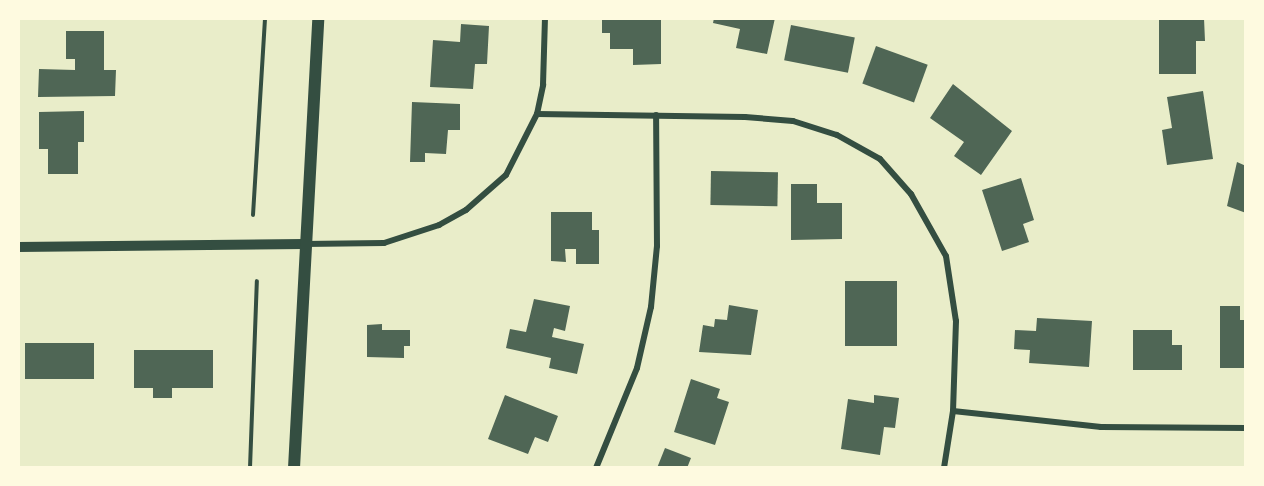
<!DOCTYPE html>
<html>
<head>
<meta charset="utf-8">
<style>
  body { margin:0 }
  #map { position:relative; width:1264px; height:486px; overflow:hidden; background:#e9edc9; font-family:"Nunito Sans",sans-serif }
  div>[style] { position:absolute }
  .building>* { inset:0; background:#4f6655; transform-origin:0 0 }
  .path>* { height:4px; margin:-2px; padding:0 2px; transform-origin:2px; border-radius:2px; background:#344e41 }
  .minor>* { height:6px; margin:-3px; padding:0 3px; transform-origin:3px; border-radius:3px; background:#344e41 }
  .tertiary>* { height:10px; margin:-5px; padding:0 5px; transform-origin:5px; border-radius:5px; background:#344e41 }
  .secondary>* { height:12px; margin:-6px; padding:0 6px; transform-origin:6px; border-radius:6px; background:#344e41 }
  span { translate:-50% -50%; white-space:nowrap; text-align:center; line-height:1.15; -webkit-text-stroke:6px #fefae0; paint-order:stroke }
  .frame { position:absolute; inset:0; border:20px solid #fefae0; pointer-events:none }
</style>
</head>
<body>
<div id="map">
  <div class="building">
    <div style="clip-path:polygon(602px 18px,661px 18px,661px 64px,633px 65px,633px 49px,610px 49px,610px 33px,602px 33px)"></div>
    <div style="clip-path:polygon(714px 18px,775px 18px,767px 54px,736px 48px,740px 29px,713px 23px)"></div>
    <div style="clip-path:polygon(1159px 18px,1204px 18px,1205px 41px,1196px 41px,1196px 74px,1159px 74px)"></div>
    <div style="clip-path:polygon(461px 24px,489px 26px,487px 64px,475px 64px,473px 89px,430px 87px,433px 40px,460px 42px)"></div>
    <div style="left:791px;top:25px;width:65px;height:36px;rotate:11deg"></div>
    <div style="clip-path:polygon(66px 31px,104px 31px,104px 70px,116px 70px,115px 96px,38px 97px,39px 69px,75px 70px,75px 59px,66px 59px)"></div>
    <div style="left:876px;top:46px;width:55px;height:40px;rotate:20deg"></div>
    <div style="clip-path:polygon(953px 84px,1012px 131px,981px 175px,954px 156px,964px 142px,930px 118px)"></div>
    <div style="clip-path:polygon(1203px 91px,1213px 159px,1167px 165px,1162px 130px,1172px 128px,1167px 97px)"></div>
    <div style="clip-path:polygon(412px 102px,460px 104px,460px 130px,448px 130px,446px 154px,425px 153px,425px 162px,410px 162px)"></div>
    <div style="clip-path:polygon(84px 111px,84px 142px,78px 142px,78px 174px,48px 174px,48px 149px,39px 149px,39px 112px)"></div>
    <div style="clip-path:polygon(1237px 162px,1246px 166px,1246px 213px,1227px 206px)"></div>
    <div style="left:711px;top:171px;width:67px;height:34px;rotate:1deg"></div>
    <div style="clip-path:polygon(1021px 178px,1034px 220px,1023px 224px,1029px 242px,1002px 251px,982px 190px)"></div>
    <div style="clip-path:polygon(791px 184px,817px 184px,817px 203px,842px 203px,842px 239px,791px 240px)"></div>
    <div style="clip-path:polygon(551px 212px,592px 212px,592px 230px,599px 230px,599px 264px,576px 264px,576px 249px,565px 249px,566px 262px,551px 261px)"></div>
    <div style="left:845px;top:281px;width:52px;height:65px"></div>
    <div style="clip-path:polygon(534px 299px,570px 306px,565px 331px,554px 328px,552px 337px,584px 344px,577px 374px,549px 368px,551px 358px,506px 348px,510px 329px,526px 332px)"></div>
    <div style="clip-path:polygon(729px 305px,758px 310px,751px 355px,699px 352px,703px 325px,714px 327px,715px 319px,727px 320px)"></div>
    <div style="clip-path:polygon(1220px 306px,1240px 306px,1240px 320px,1246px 320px,1246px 368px,1220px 368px)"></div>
    <div style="clip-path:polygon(1037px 318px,1092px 321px,1089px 367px,1029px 363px,1030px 350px,1014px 349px,1015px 330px,1036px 331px)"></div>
    <div style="clip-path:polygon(382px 324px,382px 330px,410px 330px,410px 346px,404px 346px,404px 358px,367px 357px,367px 325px)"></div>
    <div style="clip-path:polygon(1133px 330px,1172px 330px,1172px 345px,1182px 345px,1182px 370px,1133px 370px)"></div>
    <div style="left:94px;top:343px;width:36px;height:69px;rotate:90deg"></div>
    <div style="clip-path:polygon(134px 350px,213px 350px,213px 388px,172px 388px,172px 398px,153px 398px,153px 388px,134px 388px)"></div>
    <div style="clip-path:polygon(691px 379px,720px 389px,717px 398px,729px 402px,715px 445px,674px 432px)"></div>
    <div style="clip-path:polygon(505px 395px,558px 416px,548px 442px,535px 437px,528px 454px,488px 439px)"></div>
    <div style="clip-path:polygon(874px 395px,899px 398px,895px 428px,884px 427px,880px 455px,841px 449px,848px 399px,874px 403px)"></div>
    <div style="clip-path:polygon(665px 448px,691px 458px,687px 468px,657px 468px)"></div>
  </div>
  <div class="path">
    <div style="left:253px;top:215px;width:197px;rotate:-86.5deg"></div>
    <div style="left:250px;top:468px;width:187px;rotate:-87.9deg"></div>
  </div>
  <div class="minor">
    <div style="left:537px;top:114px;width:30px;rotate:-78deg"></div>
    <div style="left:543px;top:85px;width:67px;rotate:-88.3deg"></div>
    <div style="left:304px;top:244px;width:80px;rotate:-0.7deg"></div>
    <div style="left:384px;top:243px;width:58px;rotate:-18.1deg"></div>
    <div style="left:439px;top:225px;width:31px;rotate:-29deg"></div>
    <div style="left:466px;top:210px;width:53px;rotate:-41.2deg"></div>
    <div style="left:506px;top:175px;width:68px;rotate:-63.1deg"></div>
    <div style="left:537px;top:114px;width:208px;rotate:0.8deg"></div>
    <div style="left:745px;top:117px;width:48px;rotate:4.8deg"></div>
    <div style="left:793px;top:121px;width:46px;rotate:17.7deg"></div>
    <div style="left:837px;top:135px;width:49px;rotate:29.2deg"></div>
    <div style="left:880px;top:159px;width:47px;rotate:48.5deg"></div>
    <div style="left:911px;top:194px;width:71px;rotate:60.6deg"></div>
    <div style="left:946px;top:256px;width:66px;rotate:81.3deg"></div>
    <div style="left:956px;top:321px;width:90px;rotate:91.9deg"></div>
    <div style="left:953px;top:411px;width:58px;rotate:99deg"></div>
    <div style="left:953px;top:411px;width:149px;rotate:6.2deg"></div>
    <div style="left:1101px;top:427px;width:145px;rotate:0.4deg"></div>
    <div style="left:596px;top:468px;width:108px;rotate:-67.7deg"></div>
    <div style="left:637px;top:368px;width:63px;rotate:-77.1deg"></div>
    <div style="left:651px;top:307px;width:61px;rotate:-84.4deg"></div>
    <div style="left:657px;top:246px;width:131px;rotate:-90.4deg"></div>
  </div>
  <div class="tertiary">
    <div style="left:18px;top:247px;width:286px;rotate:-0.6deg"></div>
  </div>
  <div class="secondary">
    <div style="left:294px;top:468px;width:451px;rotate:-86.9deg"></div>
  </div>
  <div class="frame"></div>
</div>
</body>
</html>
